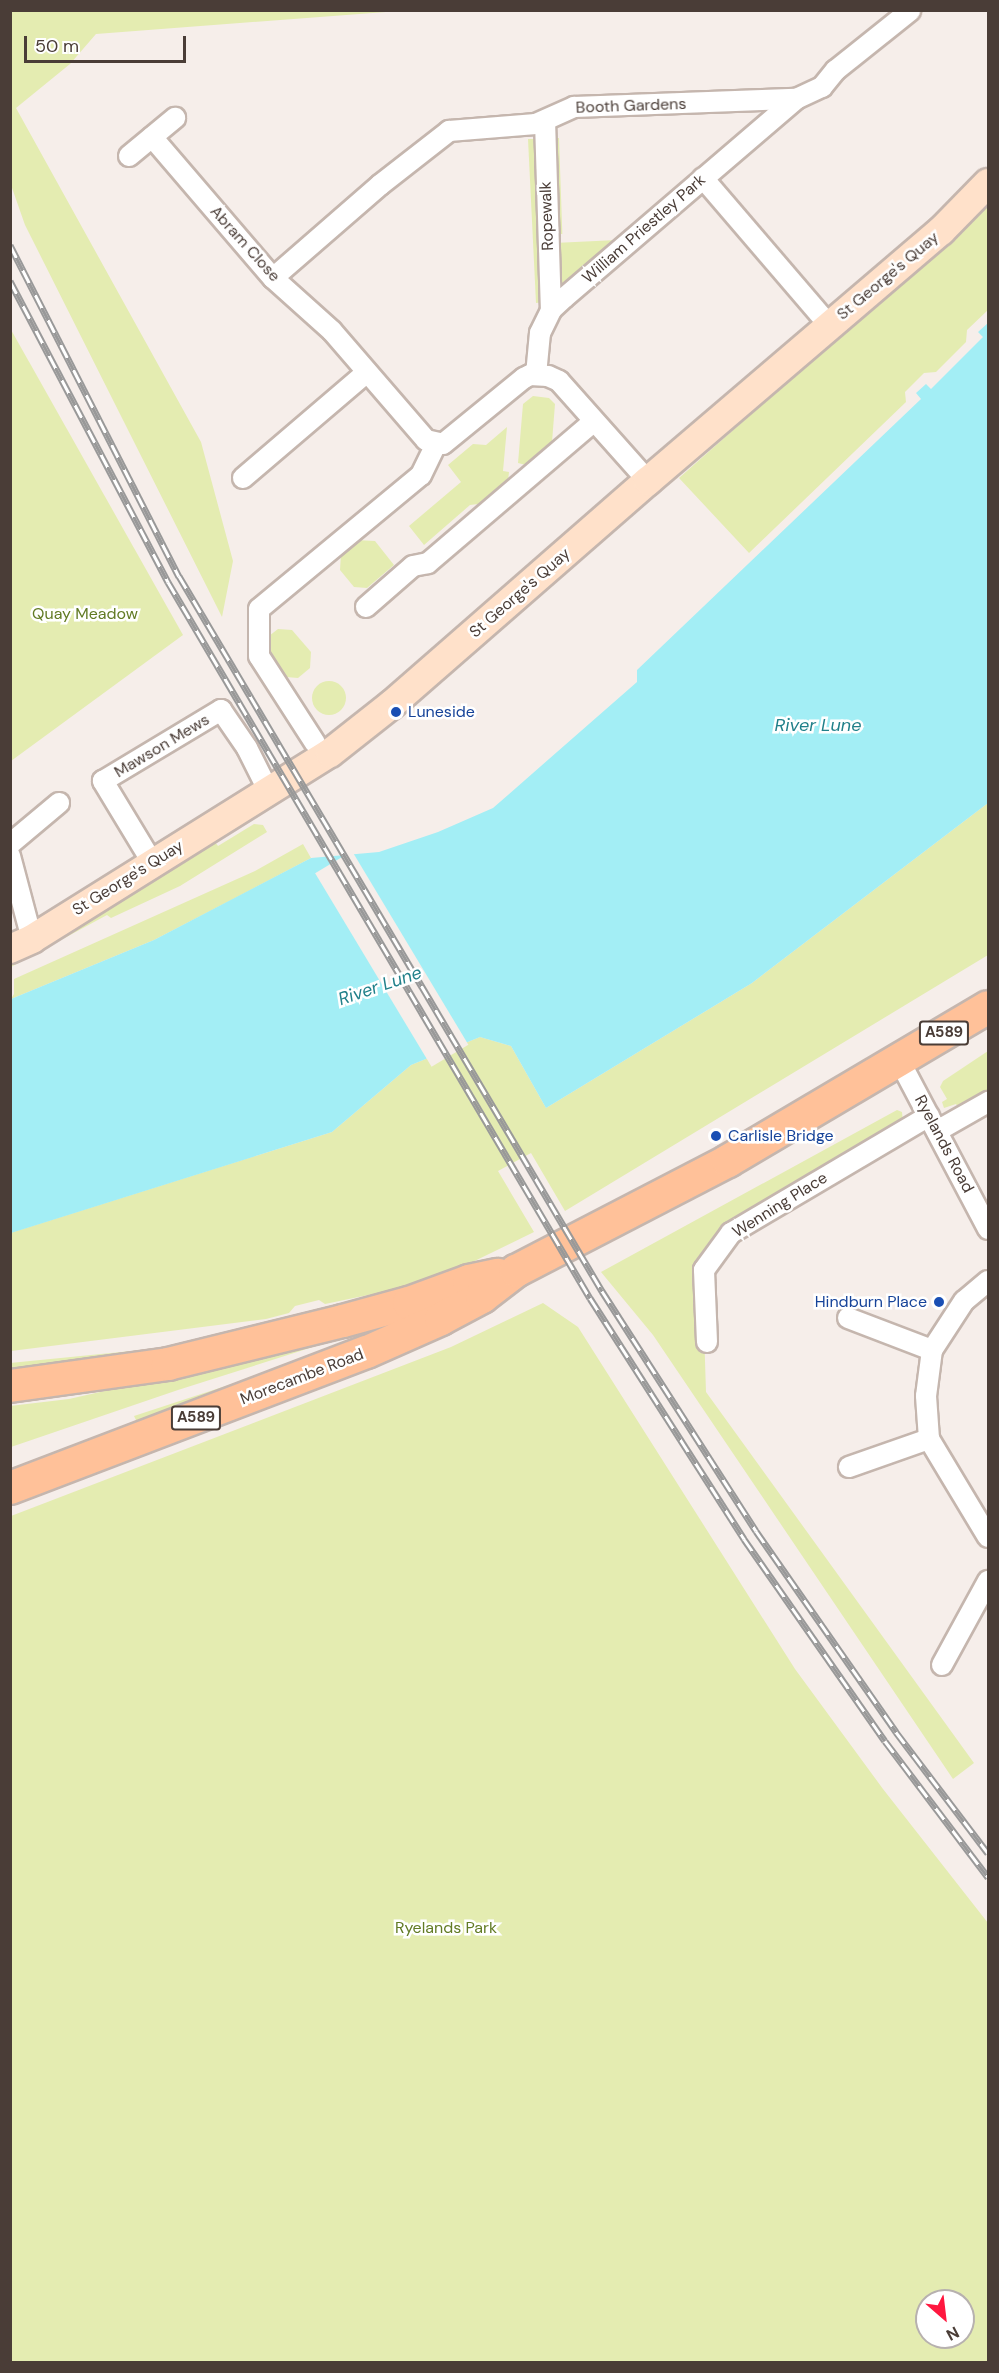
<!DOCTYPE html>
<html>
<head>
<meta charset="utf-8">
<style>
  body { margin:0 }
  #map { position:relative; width:999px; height:2373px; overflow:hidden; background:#f6eeea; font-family:"DM Sans",sans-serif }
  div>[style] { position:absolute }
  .green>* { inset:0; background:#e4ecb1; transform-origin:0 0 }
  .round { border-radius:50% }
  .water>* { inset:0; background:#a3eef5 }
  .pier>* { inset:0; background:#f6eeea; transform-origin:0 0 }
  .roads { filter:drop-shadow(2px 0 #c5b6ae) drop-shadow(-2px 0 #c5b6ae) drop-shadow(0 2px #c5b6ae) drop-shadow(0 -2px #c5b6ae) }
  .street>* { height:20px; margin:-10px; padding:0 10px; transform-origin:10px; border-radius:10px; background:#fff }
  .secondary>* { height:28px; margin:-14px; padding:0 14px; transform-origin:14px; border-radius:14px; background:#ffe1ca }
  .primary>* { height:32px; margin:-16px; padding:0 16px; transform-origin:16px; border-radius:16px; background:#ffc199 }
  .rail>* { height:7px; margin-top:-3.5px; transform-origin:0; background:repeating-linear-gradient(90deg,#fff 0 14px,#999 0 28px); box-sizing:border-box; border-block:2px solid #999 }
  .dots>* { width:16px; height:16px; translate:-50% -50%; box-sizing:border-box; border:3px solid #fff; border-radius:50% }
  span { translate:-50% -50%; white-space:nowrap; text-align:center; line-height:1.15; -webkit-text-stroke:5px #fff; paint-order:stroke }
  .shield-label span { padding:2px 4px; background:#fff; border:2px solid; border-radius:4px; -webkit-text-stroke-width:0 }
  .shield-label { font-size:15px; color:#4a3d37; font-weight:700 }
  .street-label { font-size:16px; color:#4a3d37 }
  .park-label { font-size:16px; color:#627b25 }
  .transit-label { font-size:16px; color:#164399 }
  .left { translate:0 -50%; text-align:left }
  .right { translate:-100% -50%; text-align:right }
  .water-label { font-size:18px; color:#21808a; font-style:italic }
  .frame { position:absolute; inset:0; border:12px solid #4a3d37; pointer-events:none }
  .north { position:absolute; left:915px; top:2289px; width:60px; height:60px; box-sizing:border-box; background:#fff; border:2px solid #b7b1af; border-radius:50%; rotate:152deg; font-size:16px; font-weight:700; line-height:24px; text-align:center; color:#4a3d37 }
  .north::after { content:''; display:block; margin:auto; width:21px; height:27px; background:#ff173f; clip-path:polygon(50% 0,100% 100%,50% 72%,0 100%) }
  .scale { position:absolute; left:24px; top:36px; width:162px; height:27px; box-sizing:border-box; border:3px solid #4a3d37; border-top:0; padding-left:8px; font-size:18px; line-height:21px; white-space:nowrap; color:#4a3d37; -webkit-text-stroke:4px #fff; paint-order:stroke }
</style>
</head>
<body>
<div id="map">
  <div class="green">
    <div style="clip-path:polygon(11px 10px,399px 11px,96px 34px,70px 64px,16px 108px,201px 442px,233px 561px,222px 617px,25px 225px,11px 185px)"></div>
    <div style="left:559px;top:138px;width:96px;height:10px;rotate:88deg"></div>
    <div style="clip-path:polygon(528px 139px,538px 139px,544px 302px,536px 303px)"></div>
    <div style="clip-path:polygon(988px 204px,988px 310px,967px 330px,966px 342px,936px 372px,924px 373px,905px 392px,906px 402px,749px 553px,679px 478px)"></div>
    <div style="clip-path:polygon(617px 240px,556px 294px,554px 243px)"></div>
    <div style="clip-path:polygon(10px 328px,183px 635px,11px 761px,10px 761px)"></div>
    <div style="clip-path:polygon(533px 396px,549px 398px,555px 404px,552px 442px,526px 465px,518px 463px,523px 404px)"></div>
    <div style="clip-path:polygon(507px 427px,503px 471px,509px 472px,508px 481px,478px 504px,470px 505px,424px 545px,409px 526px,461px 482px,448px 465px,473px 444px,486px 445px)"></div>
    <div style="clip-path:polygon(356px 540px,375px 541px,394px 565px,367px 588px,354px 587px,340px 570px,341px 554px)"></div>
    <div style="clip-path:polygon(278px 629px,292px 630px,311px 652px,310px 668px,298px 678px,286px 677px,269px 649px,269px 636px)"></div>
    <div class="round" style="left:312px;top:681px;width:34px;height:34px"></div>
    <div style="clip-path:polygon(988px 803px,988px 955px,565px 1211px,531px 1153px,498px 1171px,534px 1232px,454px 1271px,397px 1289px,325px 1304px,319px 1300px,295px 1306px,289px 1313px,266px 1319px,11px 1351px,10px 1233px,332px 1132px,411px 1065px,480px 1037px,511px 1046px,546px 1108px,752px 983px)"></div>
    <div style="clip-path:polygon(254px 824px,263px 825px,267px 832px,180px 886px,111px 918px,107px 915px,11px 967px,11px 960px,215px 842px,218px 846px)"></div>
    <div style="clip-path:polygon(303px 844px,311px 858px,239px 896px,154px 940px,11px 999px,14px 994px,14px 979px,255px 871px)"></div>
    <div style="clip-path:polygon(988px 1051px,988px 1093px,959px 1109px,956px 1104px,944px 1108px,942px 1102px,947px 1099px,940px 1087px,943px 1081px)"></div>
    <div style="clip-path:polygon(897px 1110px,902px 1112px,903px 1122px,845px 1159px,702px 1266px,706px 1392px,974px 1763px,953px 1779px,653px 1335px,601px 1272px)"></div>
    <div style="clip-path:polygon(evenodd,543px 1303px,578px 1327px,795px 1669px,883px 1789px,988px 1923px,988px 2362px,11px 2362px,11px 1516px,451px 1347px,543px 1303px,927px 2301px,963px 2301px,963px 2337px,927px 2337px,927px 2301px)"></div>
    <div style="clip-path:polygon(336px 1335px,338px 1339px,178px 1390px,11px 1447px,10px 1406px,69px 1399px,247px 1359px)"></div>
    <div style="clip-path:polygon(202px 1344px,11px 1372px,10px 1363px)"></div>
    <div style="clip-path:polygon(338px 1349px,186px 1410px,137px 1422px,134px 1416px)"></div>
  </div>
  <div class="water">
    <div style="clip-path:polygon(988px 323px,988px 803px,752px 983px,546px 1108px,511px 1046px,480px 1037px,411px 1065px,332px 1132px,11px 1233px,11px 999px,154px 940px,311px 858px,379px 852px,438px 832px,493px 808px,637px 682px,637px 670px,921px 399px,916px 393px,926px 384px,931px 389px,983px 337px,978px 332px)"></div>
  </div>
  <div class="pier">
    <div style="left:352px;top:851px;width:226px;height:43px;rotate:59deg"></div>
  </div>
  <div class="roads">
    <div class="street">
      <div style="left:545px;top:121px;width:189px;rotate:88.2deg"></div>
      <div style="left:152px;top:137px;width:186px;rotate:49.4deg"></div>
      <div style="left:273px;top:278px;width:79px;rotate:41.9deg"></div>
      <div style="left:332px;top:331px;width:144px;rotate:49.2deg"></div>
      <div style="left:426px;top:440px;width:17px;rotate:13deg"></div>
      <div style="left:443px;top:444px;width:104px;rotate:-39.2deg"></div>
      <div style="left:524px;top:378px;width:7px;rotate:-27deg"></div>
      <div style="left:530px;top:375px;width:18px;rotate:3deg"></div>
      <div style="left:548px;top:376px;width:12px;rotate:24deg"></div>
      <div style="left:559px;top:381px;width:134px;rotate:48.3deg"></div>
      <div style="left:129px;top:156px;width:60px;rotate:-39.6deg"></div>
      <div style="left:703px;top:178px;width:195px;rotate:49.4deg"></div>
      <div style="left:273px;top:278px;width:142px;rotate:-41deg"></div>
      <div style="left:380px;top:185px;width:88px;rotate:-38deg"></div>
      <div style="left:449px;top:131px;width:87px;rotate:-4.6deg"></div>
      <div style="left:536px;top:124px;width:42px;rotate:-24.1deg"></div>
      <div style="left:574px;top:107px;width:222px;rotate:-2.1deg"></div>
      <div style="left:536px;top:375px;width:42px;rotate:-84.6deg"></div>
      <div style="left:540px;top:333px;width:25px;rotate:-64deg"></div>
      <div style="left:551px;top:310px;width:18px;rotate:-43deg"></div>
      <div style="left:564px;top:298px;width:306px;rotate:-40.6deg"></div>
      <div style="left:796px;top:99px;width:29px;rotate:-25deg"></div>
      <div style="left:822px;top:87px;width:22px;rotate:-51deg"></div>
      <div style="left:836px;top:70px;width:95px;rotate:-38.6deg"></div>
      <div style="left:243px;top:478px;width:163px;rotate:-40.5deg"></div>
      <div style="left:366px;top:607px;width:62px;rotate:-41.1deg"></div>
      <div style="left:413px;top:566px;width:15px;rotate:-11deg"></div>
      <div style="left:428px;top:563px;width:218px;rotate:-40.5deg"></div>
      <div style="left:315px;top:743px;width:103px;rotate:-122.8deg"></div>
      <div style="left:259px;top:656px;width:47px;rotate:-90deg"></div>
      <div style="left:259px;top:609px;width:210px;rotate:-39.6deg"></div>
      <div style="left:421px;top:475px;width:34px;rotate:-64deg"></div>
      <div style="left:10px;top:844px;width:64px;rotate:-39.9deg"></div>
      <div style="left:10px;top:856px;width:86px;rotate:75.2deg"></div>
      <div style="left:152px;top:862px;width:95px;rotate:-121.2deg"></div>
      <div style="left:103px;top:781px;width:138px;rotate:-31deg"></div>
      <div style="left:221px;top:710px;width:46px;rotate:55.6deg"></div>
      <div style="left:247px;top:748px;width:47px;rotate:63.4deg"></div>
      <div style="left:899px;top:1060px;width:191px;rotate:62.2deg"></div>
      <div style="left:937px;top:1131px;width:59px;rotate:-29.6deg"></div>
      <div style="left:988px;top:1281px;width:31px;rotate:140deg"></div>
      <div style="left:964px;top:1301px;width:59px;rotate:123.1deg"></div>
      <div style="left:932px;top:1350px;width:46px;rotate:97.4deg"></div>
      <div style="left:926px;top:1396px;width:43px;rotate:86deg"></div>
      <div style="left:929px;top:1439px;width:114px;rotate:59deg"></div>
      <div style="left:848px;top:1318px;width:90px;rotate:20.9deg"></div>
      <div style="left:707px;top:1342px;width:72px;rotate:-92.4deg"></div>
      <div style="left:704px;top:1270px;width:46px;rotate:-53.9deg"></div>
      <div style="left:731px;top:1233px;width:230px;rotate:-30.6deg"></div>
      <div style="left:849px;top:1467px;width:85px;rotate:-19.3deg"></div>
      <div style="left:942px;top:1665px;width:96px;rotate:-61.3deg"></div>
    </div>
    <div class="secondary">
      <div style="left:10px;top:949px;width:24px;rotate:-24deg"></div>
      <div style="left:32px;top:939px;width:351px;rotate:-32deg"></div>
      <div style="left:330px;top:753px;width:78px;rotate:-38.2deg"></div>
      <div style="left:391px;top:705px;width:341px;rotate:-41.1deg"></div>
      <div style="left:648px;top:481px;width:385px;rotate:-40.5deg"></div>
      <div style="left:941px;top:231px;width:67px;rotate:-45.6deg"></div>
    </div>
    <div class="primary">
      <div style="left:10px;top:1386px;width:160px;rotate:-7.9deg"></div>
      <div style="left:168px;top:1364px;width:180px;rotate:-13.8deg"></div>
      <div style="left:343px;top:1321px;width:68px;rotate:-15.3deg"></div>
      <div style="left:409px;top:1303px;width:64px;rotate:-20.1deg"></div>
      <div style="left:469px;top:1281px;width:30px;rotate:-12deg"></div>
      <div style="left:10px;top:1488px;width:382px;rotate:-20.9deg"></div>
      <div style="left:367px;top:1352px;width:81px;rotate:-24deg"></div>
      <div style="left:441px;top:1319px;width:47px;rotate:-28.2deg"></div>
      <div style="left:482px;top:1297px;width:43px;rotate:-37.4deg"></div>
      <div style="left:516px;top:1271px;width:239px;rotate:-27.4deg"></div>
      <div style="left:728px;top:1161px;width:302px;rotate:-30.6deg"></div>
    </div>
  </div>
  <div class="rail">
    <div style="left:10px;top:245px;width:372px;rotate:63deg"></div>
    <div style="left:179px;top:576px;width:831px;rotate:59.39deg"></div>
    <div style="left:602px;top:1291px;width:285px;rotate:57.3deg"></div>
    <div style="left:756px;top:1531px;width:245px;rotate:55.1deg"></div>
    <div style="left:896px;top:1732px;width:152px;rotate:52.8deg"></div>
    <div style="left:10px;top:281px;width:340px;rotate:62.3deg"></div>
    <div style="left:168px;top:582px;width:831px;rotate:59.49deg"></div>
    <div style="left:590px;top:1298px;width:286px;rotate:57.4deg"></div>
    <div style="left:744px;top:1539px;width:246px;rotate:55.1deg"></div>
    <div style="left:885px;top:1741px;width:171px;rotate:52.9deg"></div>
  </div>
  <div class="dots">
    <div style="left:396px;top:712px;background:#1a4fb4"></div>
    <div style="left:716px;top:1136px;background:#1a4fb4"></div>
    <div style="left:939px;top:1302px;background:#1a4fb4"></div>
  </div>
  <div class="shield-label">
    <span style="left:944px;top:1033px">A589</span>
    <span style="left:196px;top:1418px">A589</span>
  </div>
  <div class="street-label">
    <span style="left:631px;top:106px;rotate:-2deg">Booth Gardens</span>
    <span style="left:547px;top:216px;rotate:-92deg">Ropewalk</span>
    <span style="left:644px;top:229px;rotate:-41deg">William Priestley Park</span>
    <span style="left:245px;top:244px;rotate:48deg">Abram Close</span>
    <span style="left:888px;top:276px;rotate:-40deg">St George's Quay</span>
    <span style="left:520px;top:593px;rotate:-41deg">St George's Quay</span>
    <span style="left:162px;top:746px;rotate:-31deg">Mawson Mews</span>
    <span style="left:128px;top:878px;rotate:-32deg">St George's Quay</span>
    <span style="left:944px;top:1144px;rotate:62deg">Ryelands Road</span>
    <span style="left:780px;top:1205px;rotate:-32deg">Wenning Place</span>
    <span style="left:302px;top:1377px;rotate:-21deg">Morecambe Road</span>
  </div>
  <div class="park-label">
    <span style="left:85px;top:614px">Quay Meadow</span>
    <span style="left:446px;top:1928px">Ryelands Park</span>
  </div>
  <div class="transit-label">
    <span class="left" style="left:408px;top:712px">Luneside</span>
    <span class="left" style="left:728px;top:1136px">Carlisle Bridge</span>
    <span class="right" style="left:927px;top:1302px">Hindburn Place</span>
  </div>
  <div class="water-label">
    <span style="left:818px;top:725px">River Lune</span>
    <span style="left:380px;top:986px;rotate:-19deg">River Lune</span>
  </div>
  <div class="frame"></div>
  <div class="north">N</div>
  <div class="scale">50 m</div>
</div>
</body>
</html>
